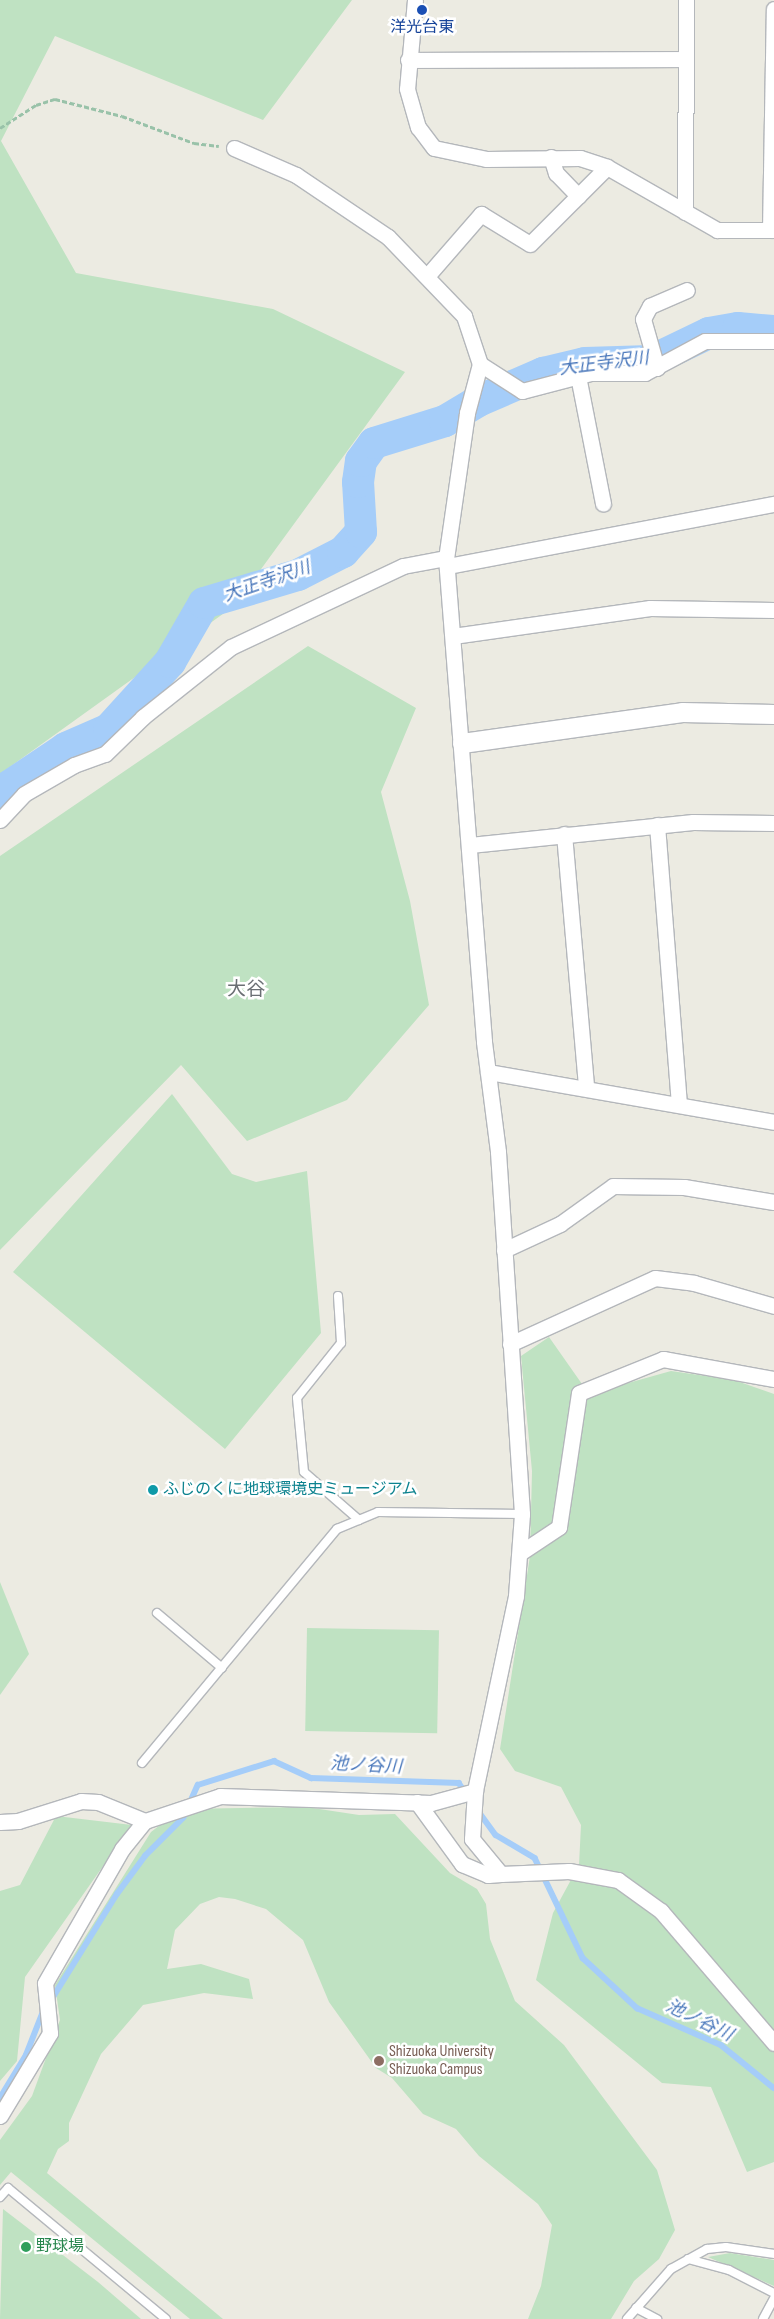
<!DOCTYPE html>
<html>
<head>
<meta charset="utf-8">
<style>
  body { margin:0 }
  #map { position:relative; width:774px; height:2319px; overflow:hidden; background:#ecebe2; font-family:"Sofia Sans Condensed","Noto Sans JP",sans-serif }
  div>[style] { position:absolute }
  .green>* { inset:0; background:#bfe2c2; transform-origin:0 0 }
  .stream>* { height:5.5px; margin:-2.75px; padding:0 2.75px; transform-origin:2.75px; border-radius:2.75px; background:#a5cdf9 }
  .river>* { height:32px; margin:-16px; padding:0 16px; transform-origin:16px; border-radius:16px; background:#a5cdf9 }
  .path>* { height:3px; margin-top:-1.5px; transform-origin:0; background:repeating-linear-gradient(90deg,#99c2a9 0 5px,transparent 0 7.5px) }
  .roads { filter:drop-shadow(1px 0 #b4b7bb) drop-shadow(-1px 0 #b4b7bb) drop-shadow(0 1px #b4b7bb) drop-shadow(0 -1px #b4b7bb) }
  .service>* { height:8px; margin:-4px; padding:0 4px; transform-origin:4px; border-radius:4px; background:#fff }
  .minor>* { height:15px; margin:-7.5px; padding:0 7.5px; transform-origin:7.5px; border-radius:7.5px; background:#fff }
  .tertiary>* { height:19px; margin:-9.5px; padding:0 9.5px; transform-origin:9.5px; border-radius:9.5px; background:#fff }
  .dots>* { width:14px; height:14px; translate:-50% -50%; box-sizing:border-box; border:2px solid #fff; border-radius:50% }
  span { translate:-50% -50%; white-space:nowrap; text-align:center; line-height:1.15; -webkit-text-stroke:5px #fff; paint-order:stroke }
  .transit-label { font-size:16px; color:#164399 }
  .culture-label { font-size:16px; color:#0d838f }
  .left { translate:0 -50%; text-align:left }
  .education-label { font-size:16px; color:#785e54 }
  .leisure-label { font-size:16px; color:#27864d }
  .water-label { font-size:18px; color:#4977bb; font-style:italic }
  .quarter-label { font-size:19px; color:#6b6f74 }
</style>
</head>
<body>
<div id="map">
  <div class="green">
    <div style="clip-path:polygon(0 0,352px 0,263px 120px,55px 36px,1px 141px,76px 273px,273px 309px,405px 372px,234px 606px,0 774px)"></div>
    <div style="clip-path:polygon(308px 646px,416px 708px,381px 792px,410px 901px,429px 1005px,347px 1100px,247px 1141px,181px 1065px,0 1250px,0 856px)"></div>
    <div style="clip-path:polygon(172px 1094px,232px 1174px,256px 1182px,307px 1171px,321px 1333px,225px 1449px,13px 1272px)"></div>
    <div style="clip-path:polygon(549px 1337px,589px 1394px,671px 1371px,734px 1380px,774px 1394px,774px 2162px,747px 2172px,711px 2087px,662px 2083px,536px 1980px,553px 1913px,579px 1865px,581px 1825px,561px 1787px,515px 1771px,500px 1749px,530px 1556px,532px 1471px,521px 1356px)"></div>
    <div style="clip-path:polygon(0 1582px,29px 1654px,0 1695px)"></div>
    <div style="left:307px;top:1628px;width:132px;height:103px;rotate:1deg"></div>
    <div style="clip-path:polygon(306px 1807px,359px 1815px,395px 1814px,450px 1873px,477px 1889px,486px 1904px,490px 1939px,515px 2001px,564px 2045px,657px 2170px,675px 2230px,659px 2259px,634px 2281px,611px 2319px,528px 2319px,541px 2286px,552px 2225px,538px 2204px,479px 2156px,456px 2129px,423px 2114px,392px 2078px,376px 2068px,329px 2002px,303px 1940px,266px 1909px,235px 1899px,219px 1897px,200px 1904px,175px 1930px,167px 1969px,201px 1964px,249px 1979px,253px 1999px,204px 1993px,143px 2005px,101px 2054px,69px 2123px,69px 2141px,58px 2149px,47px 2173px,223px 2319px,190px 2319px,11px 2172px,0 2185px,0 2140px,32px 2096px,60px 2020px,55px 1985px,151px 1832px,181px 1809px)"></div>
    <div style="clip-path:polygon(56px 1816px,132px 1825px,25px 1977px,17px 2061px,0 2081px,0 1891px,20px 1885px)"></div>
    <div style="clip-path:polygon(3px 2209px,98px 2282px,141px 2319px,0 2319px)"></div>
    <div style="clip-path:polygon(730px 2253px,774px 2260px,774px 2286px,708px 2257px)"></div>
  </div>
  <div class="stream">
    <div style="left:477px;top:1809px;width:32px;rotate:54deg"></div>
    <div style="left:496px;top:1835px;width:45px;rotate:30.5deg"></div>
    <div style="left:535px;top:1858px;width:111px;rotate:64.4deg"></div>
    <div style="left:583px;top:1958px;width:74px;rotate:42.8deg"></div>
    <div style="left:637px;top:2008px;width:92px;rotate:23.8deg"></div>
    <div style="left:721px;top:2045px;width:68px;rotate:39.1deg"></div>
    <div style="left:50px;top:2002px;width:127px;rotate:-58.2deg"></div>
    <div style="left:117px;top:1894px;width:47px;rotate:-53.6deg"></div>
    <div style="left:145px;top:1856px;width:54px;rotate:-45deg"></div>
    <div style="left:183px;top:1818px;width:36px;rotate:-66deg"></div>
    <div style="left:198px;top:1785px;width:80px;rotate:-17.5deg"></div>
    <div style="left:274px;top:1761px;width:41px;rotate:24.7deg"></div>
    <div style="left:311px;top:1778px;width:148px;rotate:1.9deg"></div>
    <div style="left:459px;top:1783px;width:12px;rotate:55deg"></div>
    <div style="left:0;top:2098px;width:50px;rotate:-58.8deg"></div>
    <div style="left:26px;top:2055px;width:49px;rotate:-68.6deg"></div>
  </div>
  <div class="river">
    <div style="left:0;top:798px;width:14px;rotate:-54deg"></div>
    <div style="left:8px;top:787px;width:70px;rotate:-33.9deg"></div>
    <div style="left:66px;top:748px;width:47px;rotate:-23.8deg"></div>
    <div style="left:109px;top:729px;width:91px;rotate:-47.7deg"></div>
    <div style="left:170px;top:662px;width:68px;rotate:-60deg"></div>
    <div style="left:204px;top:603px;width:98px;rotate:-16.6deg"></div>
    <div style="left:298px;top:575px;width:51px;rotate:-27.1deg"></div>
    <div style="left:343px;top:552px;width:27px;rotate:-48deg"></div>
    <div style="left:361px;top:532px;width:50px;rotate:-93.4deg"></div>
    <div style="left:358px;top:482px;width:21px;rotate:-82deg"></div>
    <div style="left:361px;top:461px;width:22px;rotate:-54deg"></div>
    <div style="left:374px;top:443px;width:74px;rotate:-17.2deg"></div>
    <div style="left:445px;top:421px;width:39px;rotate:-31deg"></div>
    <div style="left:478px;top:401px;width:71px;rotate:-23.3deg"></div>
    <div style="left:543px;top:373px;width:43px;rotate:-13.4deg"></div>
    <div style="left:585px;top:363px;width:66px;rotate:-1.7deg"></div>
    <div style="left:651px;top:361px;width:64px;rotate:-25.8deg"></div>
    <div style="left:709px;top:333px;width:29px;rotate:-10deg"></div>
    <div style="left:738px;top:328px;width:36px;rotate:5deg"></div>
  </div>
  <div class="path">
    <div style="left:0;top:128px;width:43px;rotate:-32.6deg"></div>
    <div style="left:36px;top:105px;width:20px;rotate:-18deg"></div>
    <div style="left:55px;top:99px;width:69px;rotate:14.2deg"></div>
    <div style="left:122px;top:116px;width:77px;rotate:20.6deg"></div>
    <div style="left:194px;top:143px;width:25px;rotate:7deg"></div>
  </div>
  <div class="roads">
    <div class="service">
      <div style="left:338px;top:1296px;width:47px;rotate:86.3deg"></div>
      <div style="left:341px;top:1343px;width:70px;rotate:128.7deg"></div>
      <div style="left:297px;top:1398px;width:74px;rotate:84.6deg"></div>
      <div style="left:304px;top:1472px;width:73px;rotate:41.1deg"></div>
      <div style="left:157px;top:1613px;width:85px;rotate:40.2deg"></div>
      <div style="left:142px;top:1763px;width:305px;rotate:-50.2deg"></div>
      <div style="left:337px;top:1529px;width:44px;rotate:-22.5deg"></div>
      <div style="left:378px;top:1512px;width:144px;rotate:0.8deg"></div>
      <div style="left:0;top:2197px;width:12px;rotate:-48deg"></div>
      <div style="left:8px;top:2188px;width:205px;rotate:39.7deg"></div>
      <div style="left:688px;top:2259px;width:42px;rotate:15deg"></div>
      <div style="left:729px;top:2270px;width:51px;rotate:27.1deg"></div>
      <div style="left:636px;top:2308px;width:24px;rotate:28deg"></div>
      <div style="left:627px;top:2319px;width:67px;rotate:-48.7deg"></div>
      <div style="left:671px;top:2269px;width:41px;rotate:-29.1deg"></div>
      <div style="left:707px;top:2249px;width:19px;rotate:-6deg"></div>
      <div style="left:726px;top:2247px;width:49px;rotate:8.3deg"></div>
      <div style="left:763px;top:2319px;width:24px;rotate:-62deg"></div>
    </div>
    <div class="minor">
      <div style="left:415px;top:0;width:89px;rotate:95.1deg"></div>
      <div style="left:407px;top:89px;width:40px;rotate:74deg"></div>
      <div style="left:418px;top:127px;width:26px;rotate:53deg"></div>
      <div style="left:434px;top:148px;width:53px;rotate:11.9deg"></div>
      <div style="left:486px;top:159px;width:94px;rotate:-0.6deg"></div>
      <div style="left:580px;top:158px;width:28px;rotate:18deg"></div>
      <div style="left:607px;top:167px;width:127px;rotate:29.8deg"></div>
      <div style="left:717px;top:230px;width:57px"></div>
      <div style="left:408px;top:60px;width:278px;rotate:-0.2deg"></div>
      <div style="left:234px;top:148px;width:68px;rotate:23.5deg"></div>
      <div style="left:296px;top:175px;width:111px;rotate:34deg"></div>
      <div style="left:388px;top:237px;width:110px;rotate:46.1deg"></div>
      <div style="left:464px;top:316px;width:51px;rotate:71.6deg"></div>
      <div style="left:480px;top:364px;width:51px;rotate:104.9deg"></div>
      <div style="left:467px;top:413px;width:147px;rotate:98.2deg"></div>
      <div style="left:446px;top:558px;width:485px;rotate:85.5deg"></div>
      <div style="left:484px;top:1042px;width:111px;rotate:82.7deg"></div>
      <div style="left:498px;top:1152px;width:363px;rotate:86.2deg"></div>
      <div style="left:522px;top:1514px;width:82px;rotate:94.2deg"></div>
      <div style="left:516px;top:1596px;width:199px;rotate:101.9deg"></div>
      <div style="left:475px;top:1791px;width:48px;rotate:93.6deg"></div>
      <div style="left:472px;top:1839px;width:45px;rotate:50.4deg"></div>
      <div style="left:501px;top:1874px;width:68px;rotate:-2.5deg"></div>
      <div style="left:569px;top:1871px;width:50px;rotate:10.4deg"></div>
      <div style="left:618px;top:1880px;width:53px;rotate:35.8deg"></div>
      <div style="left:661px;top:1911px;width:174px;rotate:49.4deg"></div>
      <div style="left:551px;top:157px;width:17px;rotate:73deg"></div>
      <div style="left:556px;top:173px;width:32px;rotate:46deg"></div>
      <div style="left:685px;top:212px;width:212px;rotate:-89.7deg"></div>
      <div style="left:770px;top:230px;width:221px;rotate:-89deg"></div>
      <div style="left:428px;top:275px;width:81px;rotate:-49deg"></div>
      <div style="left:481px;top:214px;width:57px;rotate:31.5deg"></div>
      <div style="left:530px;top:244px;width:109px;rotate:-45deg"></div>
      <div style="left:480px;top:364px;width:50px;rotate:32.7deg"></div>
      <div style="left:522px;top:391px;width:71px;rotate:-14.6deg"></div>
      <div style="left:591px;top:373px;width:54px"></div>
      <div style="left:645px;top:373px;width:68px;rotate:-28.1deg"></div>
      <div style="left:705px;top:341px;width:69px"></div>
      <div style="left:657px;top:368px;width:51px;rotate:-105.9deg"></div>
      <div style="left:643px;top:319px;width:15px;rotate:-62deg"></div>
      <div style="left:650px;top:306px;width:40px;rotate:-23.4deg"></div>
      <div style="left:578px;top:376px;width:130px;rotate:78.9deg"></div>
      <div style="left:448px;top:566px;width:332px;rotate:-10.8deg"></div>
      <div style="left:453px;top:636px;width:199px;rotate:-8.1deg"></div>
      <div style="left:650px;top:608px;width:124px;rotate:0.9deg"></div>
      <div style="left:0;top:820px;width:35px;rotate:-47deg"></div>
      <div style="left:24px;top:794px;width:58px;rotate:-30.1deg"></div>
      <div style="left:74px;top:765px;width:33px;rotate:-20deg"></div>
      <div style="left:105px;top:754px;width:53px;rotate:-44.2deg"></div>
      <div style="left:143px;top:717px;width:112px;rotate:-38.5deg"></div>
      <div style="left:231px;top:647px;width:190px;rotate:-25.2deg"></div>
      <div style="left:403px;top:566px;width:44px;rotate:-10.5deg"></div>
      <div style="left:657px;top:825px;width:278px;rotate:85.5deg"></div>
      <div style="left:564px;top:834px;width:254px;rotate:85deg"></div>
      <div style="left:470px;top:845px;width:224px;rotate:-5.9deg"></div>
      <div style="left:693px;top:822px;width:81px;rotate:0.7deg"></div>
      <div style="left:488px;top:1072px;width:290px;rotate:9.9deg"></div>
      <div style="left:504px;top:1250px;width:62px;rotate:-24.9deg"></div>
      <div style="left:560px;top:1224px;width:65px;rotate:-35.6deg"></div>
      <div style="left:613px;top:1186px;width:71px;rotate:0.8deg"></div>
      <div style="left:684px;top:1187px;width:91px;rotate:9.5deg"></div>
      <div style="left:510px;top:1344px;width:159px;rotate:-24.5deg"></div>
      <div style="left:655px;top:1278px;width:39px;rotate:7deg"></div>
      <div style="left:694px;top:1283px;width:83px;rotate:16deg"></div>
      <div style="left:520px;top:1553px;width:47px;rotate:-33.7deg"></div>
      <div style="left:559px;top:1527px;width:135px;rotate:-81.5deg"></div>
      <div style="left:579px;top:1393px;width:91px;rotate:-22deg"></div>
      <div style="left:663px;top:1359px;width:113px;rotate:10.2deg"></div>
      <div style="left:417px;top:1802px;width:77px;rotate:54deg"></div>
      <div style="left:462px;top:1864px;width:28px;rotate:23deg"></div>
      <div style="left:488px;top:1875px;width:13px;rotate:-4deg"></div>
      <div style="left:0;top:1822px;width:18px;rotate:-3deg"></div>
      <div style="left:18px;top:1821px;width:66px;rotate:-17.6deg"></div>
      <div style="left:81px;top:1801px;width:17px;rotate:3deg"></div>
      <div style="left:98px;top:1802px;width:51px;rotate:22deg"></div>
      <div style="left:0;top:2116px;width:97px;rotate:-58.9deg"></div>
      <div style="left:50px;top:2033px;width:50px;rotate:-95.7deg"></div>
      <div style="left:45px;top:1983px;width:155px;rotate:-60.1deg"></div>
      <div style="left:122px;top:1849px;width:36px;rotate:-51deg"></div>
      <div style="left:145px;top:1821px;width:79px;rotate:-18.4deg"></div>
      <div style="left:220px;top:1796px;width:211px;rotate:1.9deg"></div>
      <div style="left:431px;top:1803px;width:46px;rotate:-15.3deg"></div>
    </div>
    <div class="tertiary">
      <div style="left:462px;top:743px;width:222px;rotate:-8deg"></div>
      <div style="left:682px;top:712px;width:92px;rotate:1.2deg"></div>
    </div>
  </div>
  <div class="dots">
    <div style="left:422px;top:10px;background:#1a4fb4"></div>
    <div style="left:153px;top:1490px;background:#0f9aa8"></div>
    <div style="left:379px;top:2061px;background:#8d6e63"></div>
    <div style="left:26px;top:2247px;background:#2e9e5b"></div>
  </div>
  <div class="transit-label">
    <span style="left:422px;top:28px">洋光台東</span>
  </div>
  <div class="culture-label">
    <span class="left" style="left:163px;top:1490px">ふじのくに地球環境史ミュージアム</span>
  </div>
  <div class="education-label">
    <span class="left" style="left:389px;top:2061px">Shizuoka University<br>Shizuoka Campus</span>
  </div>
  <div class="leisure-label">
    <span class="left" style="left:36px;top:2247px">野球場</span>
  </div>
  <div class="water-label">
    <span style="left:604px;top:364px;rotate:-7deg">大正寺沢川</span>
    <span style="left:267px;top:582px;rotate:-19deg">大正寺沢川</span>
    <span style="left:366px;top:1766px;rotate:3deg">池ノ谷川</span>
    <span style="left:699px;top:2021px;rotate:26deg">池ノ谷川</span>
  </div>
  <div class="quarter-label">
    <span style="left:246px;top:990px">大谷</span>
  </div>
</div>
</body>
</html>
